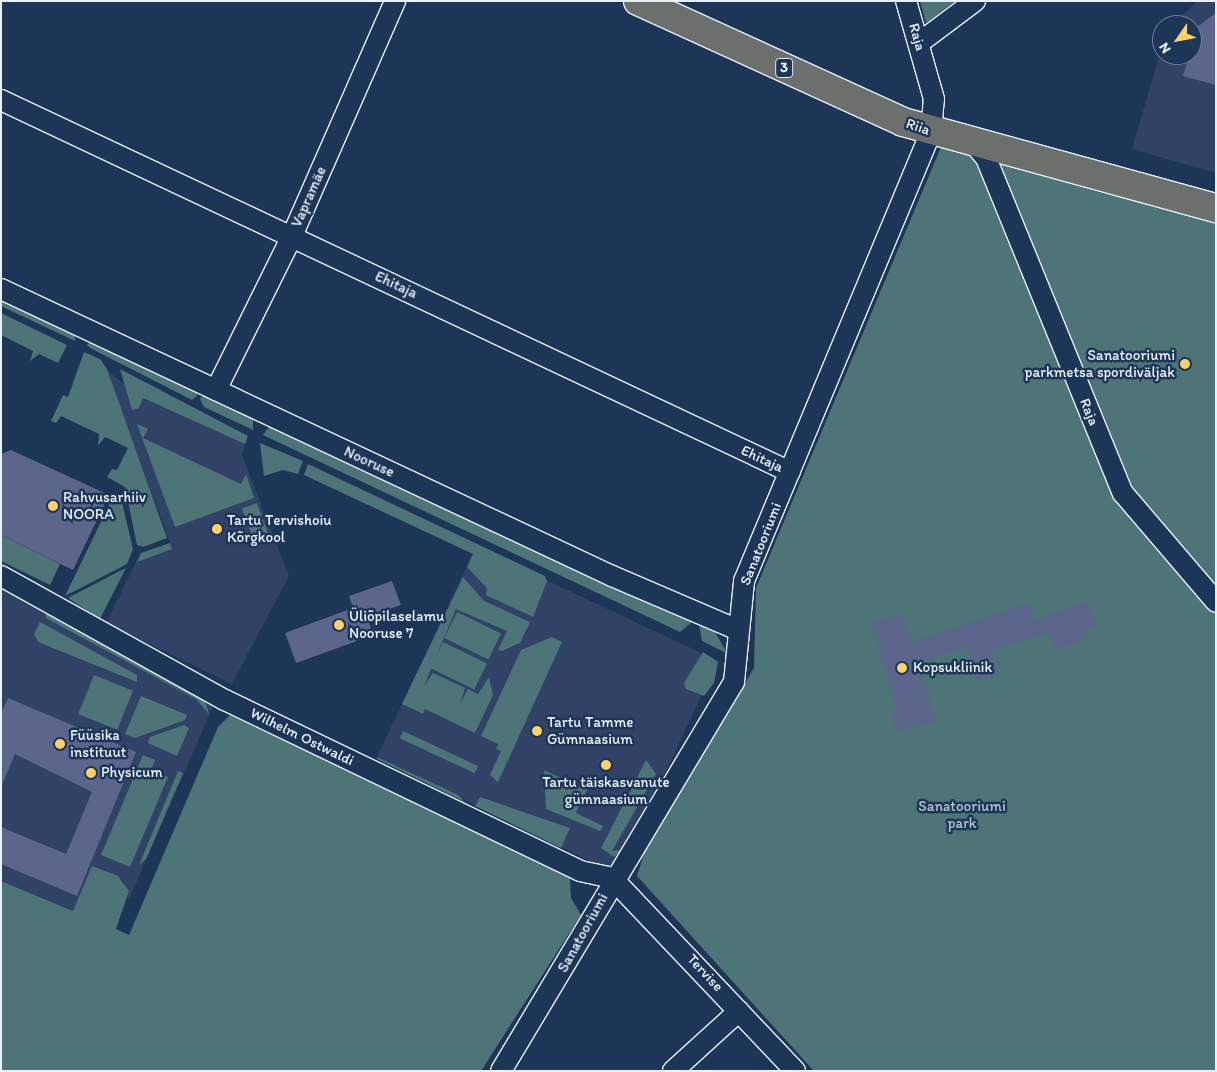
<!DOCTYPE html>
<html>
<head>
<meta charset="utf-8">
<style>
  body { margin:0 }
  #map { position:relative; width:1217px; height:1072px; overflow:hidden; background:#1d3557; font-family:Itim,sans-serif }
  div>[style] { position:absolute }
  .built>* { inset:0; background:#304367 }
  .green>* { inset:0; background:#4d7477; transform-origin:0 0 }
  .building>* { inset:0; background:#5c658c }
  .roads { filter:drop-shadow(1px 0 #e8f1f8) drop-shadow(-1px 0 #e8f1f8) drop-shadow(0 1px #e8f1f8) drop-shadow(0 -1px #e8f1f8) }
  .minor>* { height:20px; margin:-10px; padding:0 10px; transform-origin:10px; border-radius:10px; background:#1d3557 }
  .highway>* { height:28px; margin:-14px; padding:0 14px; transform-origin:14px; border-radius:14px; background:#6b706d }
  .dots>* { width:14px; height:14px; translate:-50% -50%; box-sizing:border-box; border:2px solid #1d3557; border-radius:50% }
  span { translate:-50% -50%; white-space:nowrap; text-align:center; line-height:1.15; -webkit-text-stroke:5px #1d3557; paint-order:stroke }
  .shield-label span { padding:1px 4px; background:#1d3557; border:1px solid; border-radius:4px; -webkit-text-stroke-width:0 }
  .shield-label { font-size:14px; color:#e8f1f8; font-weight:700 }
  .street-label { font-size:15px; color:#e8f1f8 }
  .poi-label { font-size:15px; color:#e8f1f8 }
  .right { translate:-100% -50%; text-align:right }
  .left { translate:0 -50%; text-align:left }
  .park-label { font-size:15px; color:#b2c5cb }
  .frame { position:absolute; inset:0; border:2px solid #e8f1f8; pointer-events:none }
  .north { position:absolute; left:1152px; top:15px; width:50px; height:50px; box-sizing:border-box; background:#1d3557; border:1px solid #6e8097; border-radius:50%; rotate:237deg; font-size:14px; font-weight:700; line-height:20px; text-align:center; color:#e8f1f8 }
  .north::after { content:''; display:block; margin:auto; width:18px; height:22px; background:#ffd166; clip-path:polygon(50% 0,100% 100%,50% 72%,0 100%) }
</style>
</head>
<body>
<div id="map">
  <div class="built">
    <div style="clip-path:polygon(1198px 1px,1216px 1px,1216px 173px,1132px 149px,1162px 46px,1162px 55px,1192px 55px,1192px 25px,1171px 25px)"></div>
    <div style="clip-path:polygon(105px 369px,143px 398px,245px 444px,242px 455px,289px 576px,232px 684px,106px 623px,137px 560px,172px 547px)"></div>
    <div style="clip-path:polygon(476px 547px,718px 661px,666px 771px,608px 870px,377px 757px)"></div>
    <div style="clip-path:polygon(1px 582px,114px 650px,215px 702px,129px 899px,124px 881px,93px 866px,73px 911px,1px 881px)"></div>
  </div>
  <div class="green">
    <div style="clip-path:polygon(920px 1px,955px 1px,926px 23px)"></div>
    <div style="clip-path:polygon(941px 147px,1106px 194px,1129px 195px,1216px 219px,1216px 1071px,814px 1071px,637px 876px,644px 853px,754px 668px,756px 588px)"></div>
    <div style="clip-path:polygon(1px 296px,75px 334px,75px 341px,1px 306px)"></div>
    <div style="clip-path:polygon(1px 313px,67px 345px,58px 363px,39px 354px,30px 361px,33px 351px,1px 335px)"></div>
    <div style="clip-path:polygon(93px 339px,198px 391px,197px 396px,192px 400px,90px 348px,87px 345px)"></div>
    <div style="clip-path:polygon(84px 352px,100px 359px,107px 369px,167px 538px,143px 547px,137px 545px,125px 487px,107px 477px,112px 469px,117px 470px,128px 448px,105px 437px,98px 446px,99px 434px,61px 416px,56px 423px,51px 421px,63px 395px,68px 397px)"></div>
    <div style="clip-path:polygon(120px 369px,248px 436px,245px 444px,143px 398px,139px 408px,132px 410px)"></div>
    <div style="clip-path:polygon(204px 393px,253px 419px,253px 430px,204px 407px,200px 399px)"></div>
    <div style="clip-path:polygon(272px 423px,694px 620px,680px 632px,263px 435px)"></div>
    <div style="clip-path:polygon(137px 424px,148px 429px,143px 438px,241px 484px,246px 474px,254px 498px,175px 527px)"></div>
    <div style="clip-path:polygon(260px 443px,303px 461px,298px 474px,283px 470px,264px 476px)"></div>
    <div style="clip-path:polygon(308px 464px,545px 576px,547px 581px,533px 617px,486px 595px,487px 588px,467px 567px,473px 554px,304px 475px)"></div>
    <div style="clip-path:polygon(120px 494px,133px 549px,127px 564px,65px 596px,113px 497px)"></div>
    <div style="left:257px;top:503px;width:32px;height:16px;rotate:70deg"></div>
    <div style="clip-path:polygon(1px 535px,60px 564px,50px 585px,1px 561px)"></div>
    <div style="clip-path:polygon(170px 543px,172px 549px,137px 562px,141px 553px)"></div>
    <div style="clip-path:polygon(126px 568px,100px 619px,68px 598px,110px 576px)"></div>
    <div style="clip-path:polygon(463px 577px,484px 601px,530px 622px,520px 643px,502px 651px,498px 650px,507px 631px,456px 609px,424px 686px,433px 673px,465px 688px,460px 704px,468px 689px,478px 694px,489px 677px,493px 695px,475px 733px,425px 709px,423px 714px,402px 704px)"></div>
    <div style="clip-path:polygon(45px 608px,114px 651px,204px 698px,209px 714px,196px 699px,46px 618px)"></div>
    <div style="left:457px;top:612px;width:49px;height:29px;rotate:26deg"></div>
    <div style="clip-path:polygon(40px 622px,137px 675px,137px 682px,38px 642px,34px 634px)"></div>
    <div style="clip-path:polygon(699px 624px,713px 629px,728px 654px,702px 641px)"></div>
    <div style="clip-path:polygon(552px 637px,562px 642px,498px 782px,490px 775px,501px 751px,496px 749px,498px 744px,481px 736px,521px 650px)"></div>
    <div style="left:443px;top:642px;width:49px;height:29px;rotate:26deg"></div>
    <div style="clip-path:polygon(703px 652px,718px 662px,714px 683px,704px 696px,686px 689px,684px 683px)"></div>
    <div style="left:94px;top:675px;width:42px;height:42px;rotate:22deg"></div>
    <div style="clip-path:polygon(141px 696px,187px 715px,185px 720px,135px 738px,125px 734px)"></div>
    <div style="clip-path:polygon(230px 715px,570px 877px,571px 898px,581px 915px,481px 1071px,1px 1071px,1px 881px,73px 911px,92px 866px,118px 876px,129px 891px,116px 929px,129px 935px,218px 727px)"></div>
    <div style="clip-path:polygon(184px 725px,189px 728px,177px 756px,148px 743px,150px 737px)"></div>
    <div style="left:403px;top:731px;width:83px;height:8px;rotate:25deg"></div>
    <div style="clip-path:polygon(143px 755px,155px 760px,151px 770px,168px 777px,130px 867px,101px 855px)"></div>
    <div style="clip-path:polygon(377px 757px,458px 795px,465px 802px,377px 759px)"></div>
    <div style="clip-path:polygon(646px 760px,656px 774px,612px 851px,621px 850px,614px 857px,601px 848px)"></div>
    <div style="clip-path:polygon(544px 770px,587px 790px,576px 813px,603px 826px,600px 831px,546px 809px)"></div>
    <div style="clip-path:polygon(178px 771px,183px 773px,146px 859px,139px 865px)"></div>
    <div style="clip-path:polygon(480px 797px,570px 828px,561px 848px,475px 806px)"></div>
  </div>
  <div class="building">
    <div style="clip-path:polygon(1216px 13px,1216px 85px,1183px 76px,1197px 27px)"></div>
    <div style="clip-path:polygon(11px 450px,109px 495px,73px 570px,1px 535px,1px 454px)"></div>
    <div style="clip-path:polygon(392px 581px,401px 605px,367px 617px,371px 629px,358px 634px,360px 640px,296px 663px,285px 633px,353px 608px,349px 596px)"></div>
    <div style="clip-path:polygon(1088px 602px,1096px 626px,1086px 630px,1083px 640px,1055px 651px,1049px 633px,991px 650px,998px 675px,977px 681px,968px 647px,918px 662px,935px 721px,897px 732px,891px 712px,897px 710px,872px 622px,902px 614px,911px 643px,1029px 603px,1034px 621px)"></div>
    <div style="clip-path:polygon(8px 698px,136px 752px,77px 896px,1px 864px,1px 827px,66px 854px,92px 792px,15px 754px,1px 787px,1px 713px)"></div>
  </div>
  <div class="roads">
    <div class="minor">
      <div style="left:919px;top:43px;width:70px;rotate:-36.9deg"></div>
      <div style="left:1px;top:100px;width:872px;rotate:25.24deg"></div>
      <div style="left:974px;top:144px;width:18px;rotate:49deg"></div>
      <div style="left:986px;top:158px;width:362px;rotate:67.8deg"></div>
      <div style="left:1123px;top:493px;width:143px;rotate:49.5deg"></div>
      <div style="left:1px;top:289px;width:675px;rotate:25.16deg"></div>
      <div style="left:612px;top:576px;width:137px;rotate:23.2deg"></div>
      <div style="left:216px;top:390px;width:172px;rotate:-63.7deg"></div>
      <div style="left:292px;top:236px;width:257px;rotate:-66.3deg"></div>
      <div style="left:1px;top:576px;width:256px;rotate:29deg"></div>
      <div style="left:225px;top:700px;width:394px;rotate:25.7deg"></div>
      <div style="left:580px;top:871px;width:33px;rotate:12deg"></div>
      <div style="left:612px;top:878px;width:266px;rotate:46.5deg"></div>
      <div style="left:501px;top:1071px;width:453px;rotate:-59.1deg"></div>
      <div style="left:734px;top:682px;width:101px;rotate:-84.3deg"></div>
      <div style="left:744px;top:581px;width:486px;rotate:-67.4deg"></div>
      <div style="left:931px;top:132px;width:33px;rotate:-85deg"></div>
      <div style="left:934px;top:99px;width:102px;rotate:-105.9deg"></div>
      <div style="left:673px;top:1071px;width:89px;rotate:-42.3deg"></div>
    </div>
    <div class="highway">
      <div style="left:638px;top:1px;width:291px;rotate:24.5deg"></div>
      <div style="left:903px;top:122px;width:325px;rotate:15.4deg"></div>
    </div>
  </div>
  <div class="dots">
    <div style="left:1185px;top:364px;background:#ffd166"></div>
    <div style="left:53px;top:506px;background:#ffd166"></div>
    <div style="left:217px;top:529px;background:#ffd166"></div>
    <div style="left:339px;top:625px;background:#ffd166"></div>
    <div style="left:902px;top:668px;background:#ffd166"></div>
    <div style="left:537px;top:731px;background:#ffd166"></div>
    <div style="left:60px;top:744px;background:#ffd166"></div>
    <div style="left:606px;top:765px;background:#ffd166"></div>
    <div style="left:91px;top:773px;background:#ffd166"></div>
  </div>
  <div class="shield-label">
    <span style="left:784px;top:68px">3</span>
  </div>
  <div class="street-label">
    <span style="left:917px;top:37px;rotate:74deg">Raja</span>
    <span style="left:918px;top:127px;rotate:19deg">Riia</span>
    <span style="left:309px;top:197px;rotate:-66deg">Vapramäe</span>
    <span style="left:396px;top:285px;rotate:25deg">Ehitaja</span>
    <span style="left:1089px;top:412px;rotate:68deg">Raja</span>
    <span style="left:762px;top:459px;rotate:25deg">Ehitaja</span>
    <span style="left:369px;top:462px;rotate:25deg">Nooruse</span>
    <span style="left:761px;top:544px;rotate:-68deg">Sanatooriumi</span>
    <span style="left:302px;top:737px;rotate:26deg">Wilhelm Ostwaldi</span>
    <span style="left:583px;top:933px;rotate:-61deg">Sanatooriumi</span>
    <span style="left:705px;top:973px;rotate:47deg">Tervise</span>
  </div>
  <div class="poi-label">
    <span class="right" style="left:1175px;top:364px">Sanatooriumi<br>parkmetsa spordiväljak</span>
    <span class="left" style="left:63px;top:506px">Rahvusarhiiv<br>NOORA</span>
    <span class="left" style="left:227px;top:529px">Tartu Tervishoiu<br>Kõrgkool</span>
    <span class="left" style="left:349px;top:625px">Üliõpilaselamu<br>Nooruse 7</span>
    <span class="left" style="left:913px;top:668px">Kopsukliinik</span>
    <span class="left" style="left:547px;top:731px">Tartu Tamme<br>Gümnaasium</span>
    <span class="left" style="left:70px;top:744px">Füüsika<br>instituut</span>
    <span class="left" style="left:101px;top:773px">Physicum</span>
    <span style="left:606px;top:791px">Tartu täiskasvanute<br>gümnaasium</span>
  </div>
  <div class="park-label">
    <span style="left:962px;top:815px">Sanatooriumi<br>park</span>
  </div>
  <div class="frame"></div>
  <div class="north">N</div>
</div>
</body>
</html>
